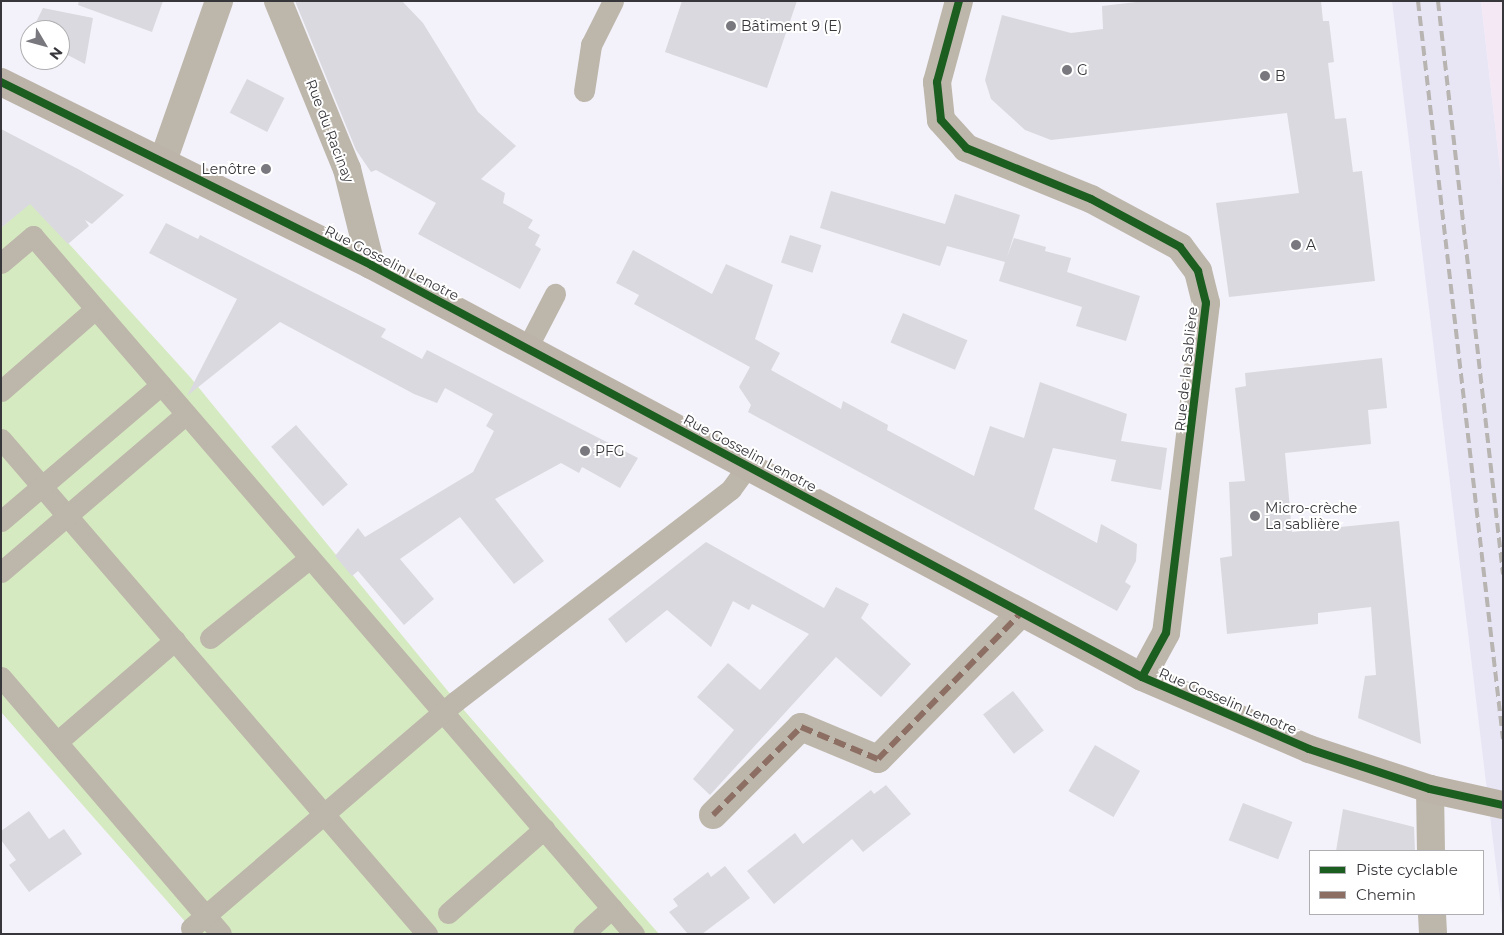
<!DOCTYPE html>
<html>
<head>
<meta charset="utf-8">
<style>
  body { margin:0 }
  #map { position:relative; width:1504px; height:935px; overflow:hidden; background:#f3f2fa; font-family:Montserrat,sans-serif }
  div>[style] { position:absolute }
  .built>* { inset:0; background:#e8e6f5 }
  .education>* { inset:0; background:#f4e8f4 }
  .green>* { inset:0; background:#d6eac1 }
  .building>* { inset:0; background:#d9d9df; transform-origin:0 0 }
  .lane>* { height:21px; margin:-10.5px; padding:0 10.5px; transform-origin:10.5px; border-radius:10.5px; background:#bdb6ab }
  .street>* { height:28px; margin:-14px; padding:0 14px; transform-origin:14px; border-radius:14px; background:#bdb6ab }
  .secondary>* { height:28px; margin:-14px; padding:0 14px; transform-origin:14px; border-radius:14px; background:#bcb4a8 }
  .rail>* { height:4px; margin-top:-2px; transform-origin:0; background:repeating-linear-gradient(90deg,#b8b4b1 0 10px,transparent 0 15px) }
  .quiet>* { height:6px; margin-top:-3px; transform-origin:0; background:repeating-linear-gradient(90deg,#8d6e63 0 12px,transparent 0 18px) }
  .cycleway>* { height:8px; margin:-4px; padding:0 4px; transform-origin:4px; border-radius:4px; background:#1b5e20 }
  .dots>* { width:14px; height:14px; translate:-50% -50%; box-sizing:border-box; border:2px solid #fff; border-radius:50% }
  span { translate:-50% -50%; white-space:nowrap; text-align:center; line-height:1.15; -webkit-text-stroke:4px #fff; paint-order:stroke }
  .poi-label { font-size:14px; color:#36363b }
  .left { translate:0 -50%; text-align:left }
  .right { translate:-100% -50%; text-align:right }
  .street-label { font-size:14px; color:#36363b }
  .frame { position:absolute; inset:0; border:2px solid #36363b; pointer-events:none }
  .legend { position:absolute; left:1309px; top:850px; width:175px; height:65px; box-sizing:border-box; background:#fff; border:1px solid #afafb1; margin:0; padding:6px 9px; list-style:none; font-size:15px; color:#36363b }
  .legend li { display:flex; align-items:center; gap:10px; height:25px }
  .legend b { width:25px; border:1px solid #afafb1 }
  .north { position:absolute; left:20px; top:20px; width:50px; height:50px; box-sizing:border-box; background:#fff; border:1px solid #afafb1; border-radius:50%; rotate:127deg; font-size:14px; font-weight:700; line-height:20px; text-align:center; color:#36363b }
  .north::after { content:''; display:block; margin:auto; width:18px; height:22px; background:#78787e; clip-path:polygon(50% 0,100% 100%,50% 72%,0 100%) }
</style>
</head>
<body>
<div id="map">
  <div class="built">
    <div style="clip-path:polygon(1392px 1px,1481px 1px,1503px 195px,1503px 924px)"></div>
  </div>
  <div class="education">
    <div style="clip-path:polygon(1481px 1px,1503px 1px,1503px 195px)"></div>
  </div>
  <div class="green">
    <div style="clip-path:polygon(31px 202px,190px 377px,456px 701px,659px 934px,196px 934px,1px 712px,1px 228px)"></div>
  </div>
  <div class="building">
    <div style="clip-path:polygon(79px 1px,163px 1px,152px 32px,78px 5px)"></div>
    <div style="clip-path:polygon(295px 1px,402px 1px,423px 23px,478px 112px,516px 146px,481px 179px,505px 193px,503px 203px,533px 220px,528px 228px,540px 235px,535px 245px,541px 249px,520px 289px,418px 234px,436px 203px,376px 170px,371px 172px,356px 150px)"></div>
    <div style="clip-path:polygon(682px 1px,797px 1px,767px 88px,665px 52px)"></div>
    <div style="clip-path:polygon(1145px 1px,1321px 1px,1323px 21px,1329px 21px,1334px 62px,1328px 63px,1335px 119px,1346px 118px,1353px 172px,1362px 171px,1375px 281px,1229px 297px,1216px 203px,1299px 193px,1287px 113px,1051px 140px,1025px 130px,991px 99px,985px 80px,1002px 15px,1071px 33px,1103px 29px,1102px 6px)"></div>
    <div style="clip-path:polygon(43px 8px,93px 18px,85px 64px,60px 51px,60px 30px,32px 30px)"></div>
    <div style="left:247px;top:79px;width:42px;height:38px;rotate:27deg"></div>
    <div style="clip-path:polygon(1px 129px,78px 169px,124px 195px,92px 224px,85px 220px,89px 226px,68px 244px,30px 204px,1px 228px)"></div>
    <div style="clip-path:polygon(831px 191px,945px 224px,955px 194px,1020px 215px,1007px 257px,1014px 238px,1046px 247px,1045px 251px,1071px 258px,1067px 272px,1140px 296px,1126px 341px,1076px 326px,1082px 307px,999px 281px,1005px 262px,947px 246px,940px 266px,820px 228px)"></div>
    <div style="clip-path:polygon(166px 223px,198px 239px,200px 235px,214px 242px,386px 329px,381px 337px,422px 359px,427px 350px,638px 458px,620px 488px,582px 467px,579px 473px,561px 463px,495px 499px,544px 561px,514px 584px,460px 517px,400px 559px,434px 599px,404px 625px,358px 571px,352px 576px,335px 556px,358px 528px,365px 537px,473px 472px,494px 431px,486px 426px,493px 414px,445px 388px,437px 403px,414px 394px,280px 322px,187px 396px,237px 299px,149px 253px)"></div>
    <div style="left:790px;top:235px;width:33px;height:29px;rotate:18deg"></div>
    <div style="clip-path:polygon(633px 250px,712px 294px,726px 264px,773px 285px,755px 339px,780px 353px,771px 370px,841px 409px,843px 401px,888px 425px,887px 430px,974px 476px,990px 426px,1024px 438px,1040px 382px,1127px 414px,1121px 441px,1167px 448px,1161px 490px,1111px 481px,1118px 452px,1116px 460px,1053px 448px,1034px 509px,1097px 543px,1101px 524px,1137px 544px,1136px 561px,1125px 582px,1131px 586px,1117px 611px,748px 412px,751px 405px,739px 387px,750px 367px,634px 304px,639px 295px,616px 283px)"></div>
    <div style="left:903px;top:313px;width:70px;height:32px;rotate:23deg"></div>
    <div style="clip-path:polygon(1382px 358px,1387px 408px,1368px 410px,1371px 444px,1285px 453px,1292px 532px,1399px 521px,1421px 744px,1358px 718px,1365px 676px,1376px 675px,1371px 607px,1318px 613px,1318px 624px,1227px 634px,1220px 558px,1232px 556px,1229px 482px,1245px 481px,1235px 388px,1246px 386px,1245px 373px)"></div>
    <div style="left:296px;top:425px;width:79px;height:33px;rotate:49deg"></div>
    <div style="clip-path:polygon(706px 542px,824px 608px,836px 587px,869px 604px,861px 618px,911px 664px,881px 697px,836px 657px,710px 795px,693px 779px,734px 730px,697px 697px,728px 663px,760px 690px,809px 634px,752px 604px,749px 610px,733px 601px,711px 647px,667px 610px,626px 643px,608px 619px)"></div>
    <div style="left:1013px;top:691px;width:50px;height:38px;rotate:52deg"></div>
    <div style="left:1095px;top:745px;width:52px;height:53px;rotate:30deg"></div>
    <div style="clip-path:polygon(886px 785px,911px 814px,863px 852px,852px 839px,774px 904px,747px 871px,795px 833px,803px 844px,871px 790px,874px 794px)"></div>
    <div style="left:1243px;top:803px;width:53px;height:40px;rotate:21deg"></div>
    <div style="clip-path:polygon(1343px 809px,1414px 827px,1415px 851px,1336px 851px)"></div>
    <div style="clip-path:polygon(29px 811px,49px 839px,64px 829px,82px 854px,29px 892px,9px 865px,16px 860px,1px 840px,1px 831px)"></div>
    <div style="clip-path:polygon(725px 866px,750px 898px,702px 934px,688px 934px,669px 912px,678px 906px,673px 899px,708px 872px,711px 877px)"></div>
  </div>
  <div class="lane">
    <div style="left:584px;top:91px;width:47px;rotate:-81.3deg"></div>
    <div style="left:591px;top:45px;width:49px;rotate:-63.4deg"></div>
    <div style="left:1px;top:263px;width:42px;rotate:-40.2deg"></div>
    <div style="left:33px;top:236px;width:921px;rotate:49.27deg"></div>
    <div style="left:527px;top:348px;width:61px;rotate:-62.6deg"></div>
    <div style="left:1px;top:391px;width:125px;rotate:-41.1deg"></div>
    <div style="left:1px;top:439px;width:653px;rotate:49.28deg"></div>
    <div style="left:1px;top:521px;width:210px;rotate:-40.4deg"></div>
    <div style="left:1px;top:572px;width:243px;rotate:-40.5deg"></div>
    <div style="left:210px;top:638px;width:128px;rotate:-38.7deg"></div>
    <div style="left:1px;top:677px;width:338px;rotate:49.4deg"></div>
    <div style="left:57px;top:742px;width:156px;rotate:-40.8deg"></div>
    <div style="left:448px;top:913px;width:128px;rotate:-41.2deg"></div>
    <div style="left:191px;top:928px;width:349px;rotate:-40.6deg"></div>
    <div style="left:456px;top:701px;width:347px;rotate:-37.6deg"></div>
    <div style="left:731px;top:489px;width:29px;rotate:-54deg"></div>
    <div style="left:583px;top:934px;width:39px;rotate:-42deg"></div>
  </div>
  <div class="street">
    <div style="left:278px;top:1px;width:182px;rotate:67.7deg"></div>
    <div style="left:347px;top:169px;width:99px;rotate:76deg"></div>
    <div style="left:959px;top:1px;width:84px;rotate:105.2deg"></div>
    <div style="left:937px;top:82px;width:38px;rotate:84deg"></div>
    <div style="left:941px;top:120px;width:38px;rotate:48deg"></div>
    <div style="left:966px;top:148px;width:135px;rotate:22.2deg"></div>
    <div style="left:1091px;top:199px;width:101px;rotate:28.3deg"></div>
    <div style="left:1180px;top:247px;width:30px;rotate:53deg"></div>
    <div style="left:1198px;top:271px;width:33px;rotate:76deg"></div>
    <div style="left:1206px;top:303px;width:332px;rotate:96.9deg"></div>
    <div style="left:1166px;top:633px;width:50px;rotate:118.6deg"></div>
    <div style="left:163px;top:161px;width:170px;rotate:-70.7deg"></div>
    <div style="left:1430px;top:789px;width:62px;rotate:89.1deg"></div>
    <div style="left:713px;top:815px;width:124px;rotate:-45deg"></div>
    <div style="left:801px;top:727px;width:83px;rotate:22.6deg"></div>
    <div style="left:878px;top:759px;width:204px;rotate:-45.6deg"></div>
    <div style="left:1432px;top:914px;width:20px;rotate:87deg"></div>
  </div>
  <div class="secondary">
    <div style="left:1px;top:82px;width:413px;rotate:26.3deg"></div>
    <div style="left:371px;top:265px;width:874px;rotate:28.12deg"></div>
    <div style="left:1142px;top:677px;width:182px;rotate:23.3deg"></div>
    <div style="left:1309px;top:749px;width:127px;rotate:18.3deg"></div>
    <div style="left:1430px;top:789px;width:75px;rotate:12.4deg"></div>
  </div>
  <div class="rail">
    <div style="left:1418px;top:1px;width:743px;rotate:83.43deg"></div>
    <div style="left:1438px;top:1px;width:577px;rotate:83.53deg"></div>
  </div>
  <div class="quiet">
    <div style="left:713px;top:815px;width:124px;rotate:-45deg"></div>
    <div style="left:801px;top:727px;width:83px;rotate:22.6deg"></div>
    <div style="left:878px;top:759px;width:204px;rotate:-45.6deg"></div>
  </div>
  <div class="cycleway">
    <div style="left:959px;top:1px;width:84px;rotate:105.2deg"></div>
    <div style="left:937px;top:82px;width:38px;rotate:84deg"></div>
    <div style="left:941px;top:120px;width:38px;rotate:48deg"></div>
    <div style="left:966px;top:148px;width:135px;rotate:22.2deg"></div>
    <div style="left:1091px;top:199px;width:101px;rotate:28.3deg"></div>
    <div style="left:1180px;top:247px;width:30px;rotate:53deg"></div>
    <div style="left:1198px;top:271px;width:33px;rotate:76deg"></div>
    <div style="left:1206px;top:303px;width:332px;rotate:96.9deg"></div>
    <div style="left:1166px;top:633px;width:50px;rotate:118.6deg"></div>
    <div style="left:1px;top:82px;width:413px;rotate:26.3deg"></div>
    <div style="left:371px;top:265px;width:874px;rotate:28.12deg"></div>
    <div style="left:1142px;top:677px;width:182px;rotate:23.3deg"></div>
    <div style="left:1309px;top:749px;width:127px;rotate:18.3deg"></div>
    <div style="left:1430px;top:789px;width:75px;rotate:12.4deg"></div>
  </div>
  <div class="dots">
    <div style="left:731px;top:26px;background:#78787e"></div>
    <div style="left:1067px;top:70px;background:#78787e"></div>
    <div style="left:1265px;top:76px;background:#78787e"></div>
    <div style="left:266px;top:169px;background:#78787e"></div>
    <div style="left:1296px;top:245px;background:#78787e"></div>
    <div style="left:585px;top:451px;background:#78787e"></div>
    <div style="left:1255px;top:516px;background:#78787e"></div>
  </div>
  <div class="poi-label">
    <span class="left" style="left:741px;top:26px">Bâtiment 9 (E)</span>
    <span class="left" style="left:1077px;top:70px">G</span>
    <span class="left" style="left:1275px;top:76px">B</span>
    <span class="right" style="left:256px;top:169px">Lenôtre</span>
    <span class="left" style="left:1306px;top:245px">A</span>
    <span class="left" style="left:595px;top:451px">PFG</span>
    <span class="left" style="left:1265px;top:516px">Micro-crèche<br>La sablière</span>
  </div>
  <div class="street-label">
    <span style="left:330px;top:131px;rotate:69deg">Rue du Racinay</span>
    <span style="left:392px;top:263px;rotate:27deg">Rue Gosselin Lenotre</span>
    <span style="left:1186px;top:369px;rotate:-84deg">Rue de la Sablière</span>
    <span style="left:750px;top:453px;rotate:28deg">Rue Gosselin Lenotre</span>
    <span style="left:1228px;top:701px;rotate:23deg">Rue Gosselin Lenotre</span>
  </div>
  <div class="frame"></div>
  <ul class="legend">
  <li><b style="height:6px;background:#1b5e20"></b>Piste cyclable</li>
  <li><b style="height:6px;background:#8d6e63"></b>Chemin</li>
  </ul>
  <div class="north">N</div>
</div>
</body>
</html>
